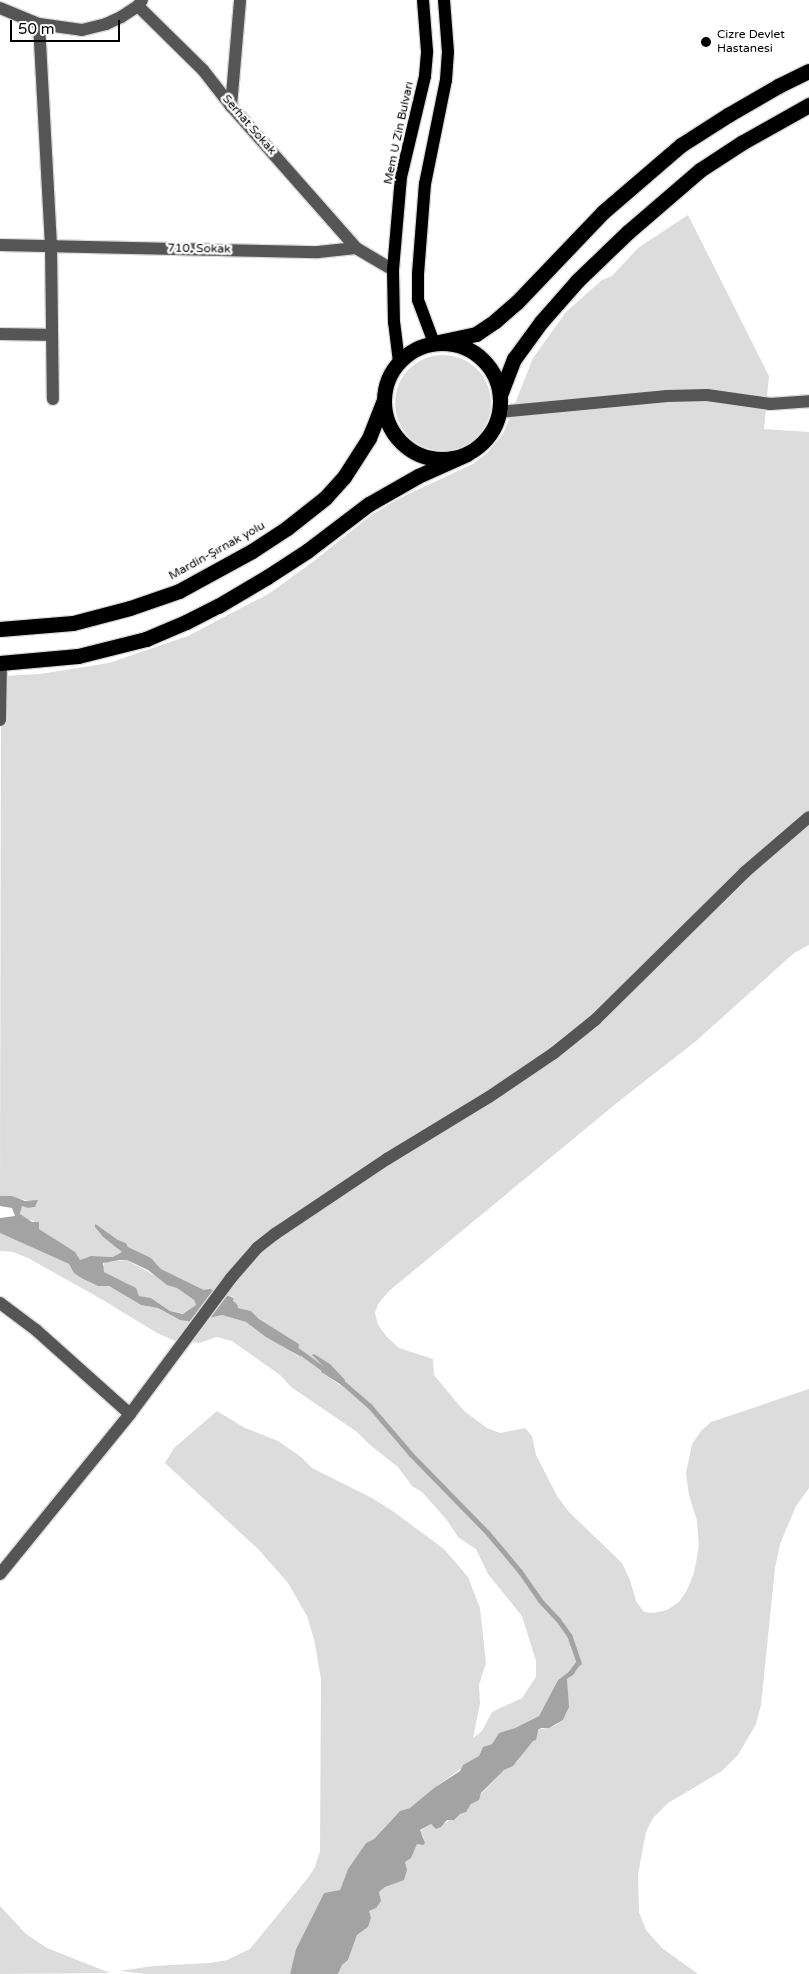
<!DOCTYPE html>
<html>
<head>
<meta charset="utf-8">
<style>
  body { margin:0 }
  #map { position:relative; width:809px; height:1974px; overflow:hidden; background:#fff; font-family:"Varela Round",sans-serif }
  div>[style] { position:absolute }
  .green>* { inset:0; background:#dcdcdc }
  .round { border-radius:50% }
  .water>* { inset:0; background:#a3a3a3 }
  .stream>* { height:4.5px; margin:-2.25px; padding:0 2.25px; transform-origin:2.25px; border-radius:2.25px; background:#a3a3a3 }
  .roads { filter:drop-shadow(1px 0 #dbdbdb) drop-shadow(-1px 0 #dbdbdb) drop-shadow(0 1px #dbdbdb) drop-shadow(0 -1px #dbdbdb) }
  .minor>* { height:12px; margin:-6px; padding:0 6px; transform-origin:6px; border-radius:6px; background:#555 }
  .major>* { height:12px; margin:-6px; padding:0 6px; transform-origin:6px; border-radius:6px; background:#000 }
  .highway>* { height:15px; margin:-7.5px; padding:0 7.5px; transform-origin:7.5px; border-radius:7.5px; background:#000 }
  .highway>.ring { margin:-7.5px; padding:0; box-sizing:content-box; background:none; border:15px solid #000; border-radius:50% }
  .dots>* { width:14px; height:14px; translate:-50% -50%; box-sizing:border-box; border:2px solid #fff; border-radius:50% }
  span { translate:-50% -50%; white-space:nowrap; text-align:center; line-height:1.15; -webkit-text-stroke:5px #fff; paint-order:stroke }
  .poi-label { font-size:12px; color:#000 }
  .left { translate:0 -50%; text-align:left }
  .street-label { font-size:12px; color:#000 }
  .scale { position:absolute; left:10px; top:20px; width:110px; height:22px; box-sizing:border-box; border:2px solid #000; border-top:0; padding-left:6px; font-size:15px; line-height:18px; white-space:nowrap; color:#000; -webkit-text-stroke:4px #fff; paint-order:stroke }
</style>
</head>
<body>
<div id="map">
  <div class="green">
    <div style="clip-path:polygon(evenodd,688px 215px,769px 376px,764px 429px,809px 432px,809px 945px,794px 953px,696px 1041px,618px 1102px,389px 1291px,378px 1304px,375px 1313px,378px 1325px,387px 1337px,399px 1348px,433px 1359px,434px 1375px,464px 1411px,487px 1428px,500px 1433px,525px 1428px,532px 1436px,536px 1455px,557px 1496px,569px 1512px,622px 1563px,630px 1580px,636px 1601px,644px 1612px,653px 1613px,667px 1610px,679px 1602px,687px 1590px,694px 1573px,699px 1546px,697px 1521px,689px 1495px,686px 1473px,692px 1444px,701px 1431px,711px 1422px,809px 1389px,809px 1488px,796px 1506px,780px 1544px,775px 1568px,761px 1705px,756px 1724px,738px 1755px,722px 1771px,668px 1803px,653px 1818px,646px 1832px,638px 1874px,639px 1912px,646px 1930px,662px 1948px,698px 1974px,338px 1974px,342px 1965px,348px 1960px,357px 1935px,368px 1927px,371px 1918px,369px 1911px,380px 1896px,379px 1892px,385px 1887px,397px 1882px,405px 1862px,417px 1844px,421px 1844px,424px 1838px,420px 1831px,431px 1824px,436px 1829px,467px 1809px,504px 1770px,517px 1762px,538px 1730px,554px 1726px,563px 1720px,568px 1709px,567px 1678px,575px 1673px,574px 1668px,558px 1680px,539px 1716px,515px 1728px,499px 1733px,492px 1744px,483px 1747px,479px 1756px,434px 1788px,410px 1809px,397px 1814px,374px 1839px,366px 1843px,348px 1869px,340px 1890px,324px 1893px,296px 1949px,290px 1974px,145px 1974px,120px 1971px,153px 1966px,210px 1963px,227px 1960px,250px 1949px,308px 1878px,315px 1867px,320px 1851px,321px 1679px,314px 1639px,307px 1616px,288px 1583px,259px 1550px,165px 1463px,174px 1448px,217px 1411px,245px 1428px,278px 1441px,301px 1457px,312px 1468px,372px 1498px,394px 1512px,444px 1549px,468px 1577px,480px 1608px,486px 1663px,479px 1685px,480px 1703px,473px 1738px,482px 1731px,492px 1712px,522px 1698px,536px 1677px,536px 1661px,522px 1616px,488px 1574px,476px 1549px,459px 1538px,446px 1519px,422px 1492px,412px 1486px,398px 1467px,370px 1445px,357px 1432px,291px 1387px,280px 1375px,232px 1341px,217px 1337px,199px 1343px,173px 1340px,157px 1333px,103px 1300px,28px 1258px,13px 1252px,0 1251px,0 1233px,69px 1264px,74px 1272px,83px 1279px,95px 1285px,109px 1286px,141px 1305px,158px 1308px,180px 1320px,193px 1322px,222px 1315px,246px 1322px,299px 1357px,299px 1344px,259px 1319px,251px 1311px,238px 1308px,233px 1301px,234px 1297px,204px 1290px,161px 1269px,154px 1261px,128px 1247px,126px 1243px,118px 1240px,97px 1225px,97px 1230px,103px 1237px,122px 1252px,114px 1257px,91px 1256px,80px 1260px,71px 1250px,39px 1229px,34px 1221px,25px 1219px,20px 1214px,22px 1206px,28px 1208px,35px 1207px,32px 1201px,0 1196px,1px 676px,40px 674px,109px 663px,188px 636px,270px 593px,314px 561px,370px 516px,396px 500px,473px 464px,487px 453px,503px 434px,533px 358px,566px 312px,602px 280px,612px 276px,638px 248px,688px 215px,314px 1357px,330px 1364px,341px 1386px,321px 1372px,324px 1368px,314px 1357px)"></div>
    <div class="round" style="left:395px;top:355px;width:96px;height:96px"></div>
    <div style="clip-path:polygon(127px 1260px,177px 1288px,194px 1300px,196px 1305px,186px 1314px,170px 1311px,151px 1298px,138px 1296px,128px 1284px,105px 1273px,102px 1269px,105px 1262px)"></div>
    <div style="clip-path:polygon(0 1906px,26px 1934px,47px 1948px,110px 1973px,0 1974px)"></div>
  </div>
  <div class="water">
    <div style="clip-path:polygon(evenodd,0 1196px,12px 1196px,25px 1201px,38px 1200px,35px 1207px,28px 1208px,22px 1206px,20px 1214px,32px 1222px,39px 1222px,39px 1229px,75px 1252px,80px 1260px,91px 1256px,113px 1257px,122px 1252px,103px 1237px,95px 1227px,95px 1224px,97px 1225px,118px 1240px,126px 1243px,128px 1247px,151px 1258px,161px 1269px,204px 1290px,210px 1289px,234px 1298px,233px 1301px,237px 1304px,238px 1308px,251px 1311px,259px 1319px,299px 1344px,298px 1353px,301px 1357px,266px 1337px,246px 1322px,222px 1315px,193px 1322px,180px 1320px,158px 1308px,141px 1305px,109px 1286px,98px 1286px,83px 1279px,74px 1273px,69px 1264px,0 1233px,0 1218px,15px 1216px,12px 1208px,0 1206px,0 1196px,120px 1260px,127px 1260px,148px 1270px,167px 1285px,177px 1288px,194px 1300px,196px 1305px,183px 1314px,170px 1311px,151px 1298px,139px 1296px,136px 1288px,104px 1272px,103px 1263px,120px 1260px)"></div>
    <div style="clip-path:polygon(314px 1354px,330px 1364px,345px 1380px,343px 1386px,321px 1372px,324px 1367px,312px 1355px)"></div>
    <div style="clip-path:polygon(574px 1668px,575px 1673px,567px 1679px,569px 1707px,563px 1720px,549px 1728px,541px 1728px,538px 1730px,536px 1740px,533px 1741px,513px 1766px,504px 1770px,481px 1793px,479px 1800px,471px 1804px,466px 1812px,460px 1814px,454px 1820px,447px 1820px,441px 1827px,436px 1829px,431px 1824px,420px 1830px,425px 1843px,423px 1845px,417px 1844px,411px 1858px,405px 1862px,407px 1870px,404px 1880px,385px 1887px,379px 1892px,381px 1901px,376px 1908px,369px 1911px,371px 1918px,368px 1927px,357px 1935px,348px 1960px,342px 1965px,338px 1974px,290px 1974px,296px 1949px,324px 1893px,340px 1890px,348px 1869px,366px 1843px,374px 1839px,400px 1811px,410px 1808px,434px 1788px,460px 1771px,463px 1765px,479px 1756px,483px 1747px,492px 1744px,499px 1733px,515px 1728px,539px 1716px,558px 1680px)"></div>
  </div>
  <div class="stream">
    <div style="left:295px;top:1348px;width:39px;rotate:36deg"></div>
    <div style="left:340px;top:1380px;width:40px;rotate:41deg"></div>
    <div style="left:370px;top:1406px;width:63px;rotate:49.5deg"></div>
    <div style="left:411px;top:1454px;width:110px;rotate:45.7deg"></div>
    <div style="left:488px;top:1533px;width:50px;rotate:49.9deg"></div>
    <div style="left:520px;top:1571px;width:35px;rotate:55deg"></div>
    <div style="left:540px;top:1600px;width:26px;rotate:47deg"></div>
    <div style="left:558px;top:1619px;width:21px;rotate:55deg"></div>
    <div style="left:570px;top:1636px;width:28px;rotate:71deg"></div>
    <div style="left:579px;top:1662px;width:14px;rotate:126deg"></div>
  </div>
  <div class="roads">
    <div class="minor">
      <div style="left:138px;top:6px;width:91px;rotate:44.6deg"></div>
      <div style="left:203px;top:70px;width:46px;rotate:52.1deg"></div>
      <div style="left:231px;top:106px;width:189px;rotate:48.6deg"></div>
      <div style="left:0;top:8px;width:42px;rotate:22.3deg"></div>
      <div style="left:39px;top:24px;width:43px;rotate:7.9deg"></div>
      <div style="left:82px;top:30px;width:25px;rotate:-14deg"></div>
      <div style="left:106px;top:24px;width:17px;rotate:-25deg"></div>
      <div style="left:121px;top:17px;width:20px;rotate:-33deg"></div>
      <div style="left:138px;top:6px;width:7px;rotate:-56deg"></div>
      <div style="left:39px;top:24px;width:222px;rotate:86.9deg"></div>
      <div style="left:51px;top:246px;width:153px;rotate:89.3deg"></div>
      <div style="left:231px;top:106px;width:106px;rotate:-85.1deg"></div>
      <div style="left:0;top:245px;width:318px;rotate:1.3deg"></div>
      <div style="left:318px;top:252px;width:38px;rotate:-6deg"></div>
      <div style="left:356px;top:248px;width:43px;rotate:30.7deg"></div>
      <div style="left:0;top:334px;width:52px;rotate:1.1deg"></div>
      <div style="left:499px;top:412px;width:169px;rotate:-5.4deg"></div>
      <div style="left:667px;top:396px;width:40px;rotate:-1.4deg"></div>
      <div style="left:707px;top:395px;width:64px;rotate:8.1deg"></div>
      <div style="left:770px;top:404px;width:39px;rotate:-4deg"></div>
      <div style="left:0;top:720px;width:57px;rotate:-89deg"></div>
      <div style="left:0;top:1303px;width:45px;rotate:36.9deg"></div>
      <div style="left:36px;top:1330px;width:126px;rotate:41.8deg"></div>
      <div style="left:0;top:1574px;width:206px;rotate:-50.9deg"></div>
      <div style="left:130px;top:1414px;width:169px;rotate:-53.4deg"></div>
      <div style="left:231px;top:1278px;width:40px;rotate:-49deg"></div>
      <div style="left:257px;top:1248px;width:23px;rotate:-38deg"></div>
      <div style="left:275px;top:1234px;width:135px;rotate:-33.8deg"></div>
      <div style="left:387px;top:1159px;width:119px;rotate:-31.3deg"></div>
      <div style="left:489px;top:1097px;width:78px;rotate:-34.1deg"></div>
      <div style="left:554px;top:1053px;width:53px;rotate:-38.8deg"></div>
      <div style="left:595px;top:1020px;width:211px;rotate:-44.6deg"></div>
      <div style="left:745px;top:872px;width:84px;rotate:-40.7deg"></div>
    </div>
    <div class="major">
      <div style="left:434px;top:343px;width:46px;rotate:-110.4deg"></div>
      <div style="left:418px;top:300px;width:26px;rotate:-90deg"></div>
      <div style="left:418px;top:274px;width:90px;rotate:-85.6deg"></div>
      <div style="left:425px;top:184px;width:106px;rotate:-78.6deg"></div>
      <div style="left:446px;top:80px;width:28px;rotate:-86deg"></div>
      <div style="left:448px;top:52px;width:52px;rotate:-94.4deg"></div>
      <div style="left:399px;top:362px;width:39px;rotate:-97deg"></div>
      <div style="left:394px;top:323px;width:53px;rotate:-91.1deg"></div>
      <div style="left:393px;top:270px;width:93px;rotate:-85.1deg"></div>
      <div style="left:401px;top:177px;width:104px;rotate:-76.6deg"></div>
      <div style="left:425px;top:76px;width:25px;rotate:-85deg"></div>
      <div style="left:427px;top:51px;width:51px;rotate:-94.5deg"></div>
    </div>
    <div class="highway">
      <div style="left:434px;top:343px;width:43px;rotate:-12.1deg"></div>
      <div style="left:476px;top:334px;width:23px;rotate:-34deg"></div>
      <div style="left:495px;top:321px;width:29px;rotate:-41deg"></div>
      <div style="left:517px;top:302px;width:124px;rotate:-46.3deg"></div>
      <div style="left:603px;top:212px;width:103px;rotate:-40.7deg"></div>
      <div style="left:681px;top:145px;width:56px;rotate:-32.6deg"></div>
      <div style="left:728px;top:115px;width:58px;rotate:-30.1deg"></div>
      <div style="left:778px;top:86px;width:34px;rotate:-26deg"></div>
      <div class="ring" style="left:384px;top:343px;width:101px;height:101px"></div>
      <div style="left:500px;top:395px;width:39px;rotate:-69deg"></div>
      <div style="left:514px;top:359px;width:46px;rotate:-53.9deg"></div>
      <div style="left:541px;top:322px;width:55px;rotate:-48.7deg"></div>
      <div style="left:577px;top:281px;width:71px;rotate:-43.9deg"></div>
      <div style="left:628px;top:232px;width:95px;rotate:-40.7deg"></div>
      <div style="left:700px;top:170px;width:51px;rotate:-33.1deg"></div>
      <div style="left:743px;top:142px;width:76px;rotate:-29.3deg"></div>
      <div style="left:0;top:629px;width:73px;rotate:-4.7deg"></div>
      <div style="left:73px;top:623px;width:59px;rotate:-14.7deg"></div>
      <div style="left:130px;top:608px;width:52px;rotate:-19.1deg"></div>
      <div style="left:179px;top:591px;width:83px;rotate:-28.7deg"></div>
      <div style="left:252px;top:551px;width:42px;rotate:-33.3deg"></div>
      <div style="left:287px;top:528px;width:48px;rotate:-38.3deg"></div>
      <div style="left:325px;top:498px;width:28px;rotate:-48deg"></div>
      <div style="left:344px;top:477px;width:46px;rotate:-57.3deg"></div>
      <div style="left:369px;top:438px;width:41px;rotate:-68.5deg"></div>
      <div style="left:0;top:663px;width:78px;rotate:-5.1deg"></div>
      <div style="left:78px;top:656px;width:70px;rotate:-14deg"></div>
      <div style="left:146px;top:639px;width:43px;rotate:-23deg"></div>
      <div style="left:186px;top:622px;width:36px;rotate:-27deg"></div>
      <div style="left:218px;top:606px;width:57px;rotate:-30.6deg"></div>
      <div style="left:267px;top:577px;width:48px;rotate:-33deg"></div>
      <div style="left:307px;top:551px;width:78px;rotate:-37.2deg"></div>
      <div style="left:369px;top:504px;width:56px;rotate:-29.7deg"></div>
      <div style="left:418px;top:476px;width:54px;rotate:-24.2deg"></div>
    </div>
  </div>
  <div class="dots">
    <div style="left:706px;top:42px;background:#000"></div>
  </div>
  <div class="poi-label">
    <span class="left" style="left:717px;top:42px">Cizre Devlet<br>Hastanesi</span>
  </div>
  <div class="street-label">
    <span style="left:249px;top:125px;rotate:49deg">Serhat Sokak</span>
    <span style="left:399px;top:133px;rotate:-78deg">Mem U Zin Bulvarı</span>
    <span style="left:199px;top:249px;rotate:1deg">710. Sokak</span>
    <span style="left:217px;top:551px;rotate:-29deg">Mardin-Şırnak yolu</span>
  </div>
  <div class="scale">50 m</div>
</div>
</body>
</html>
